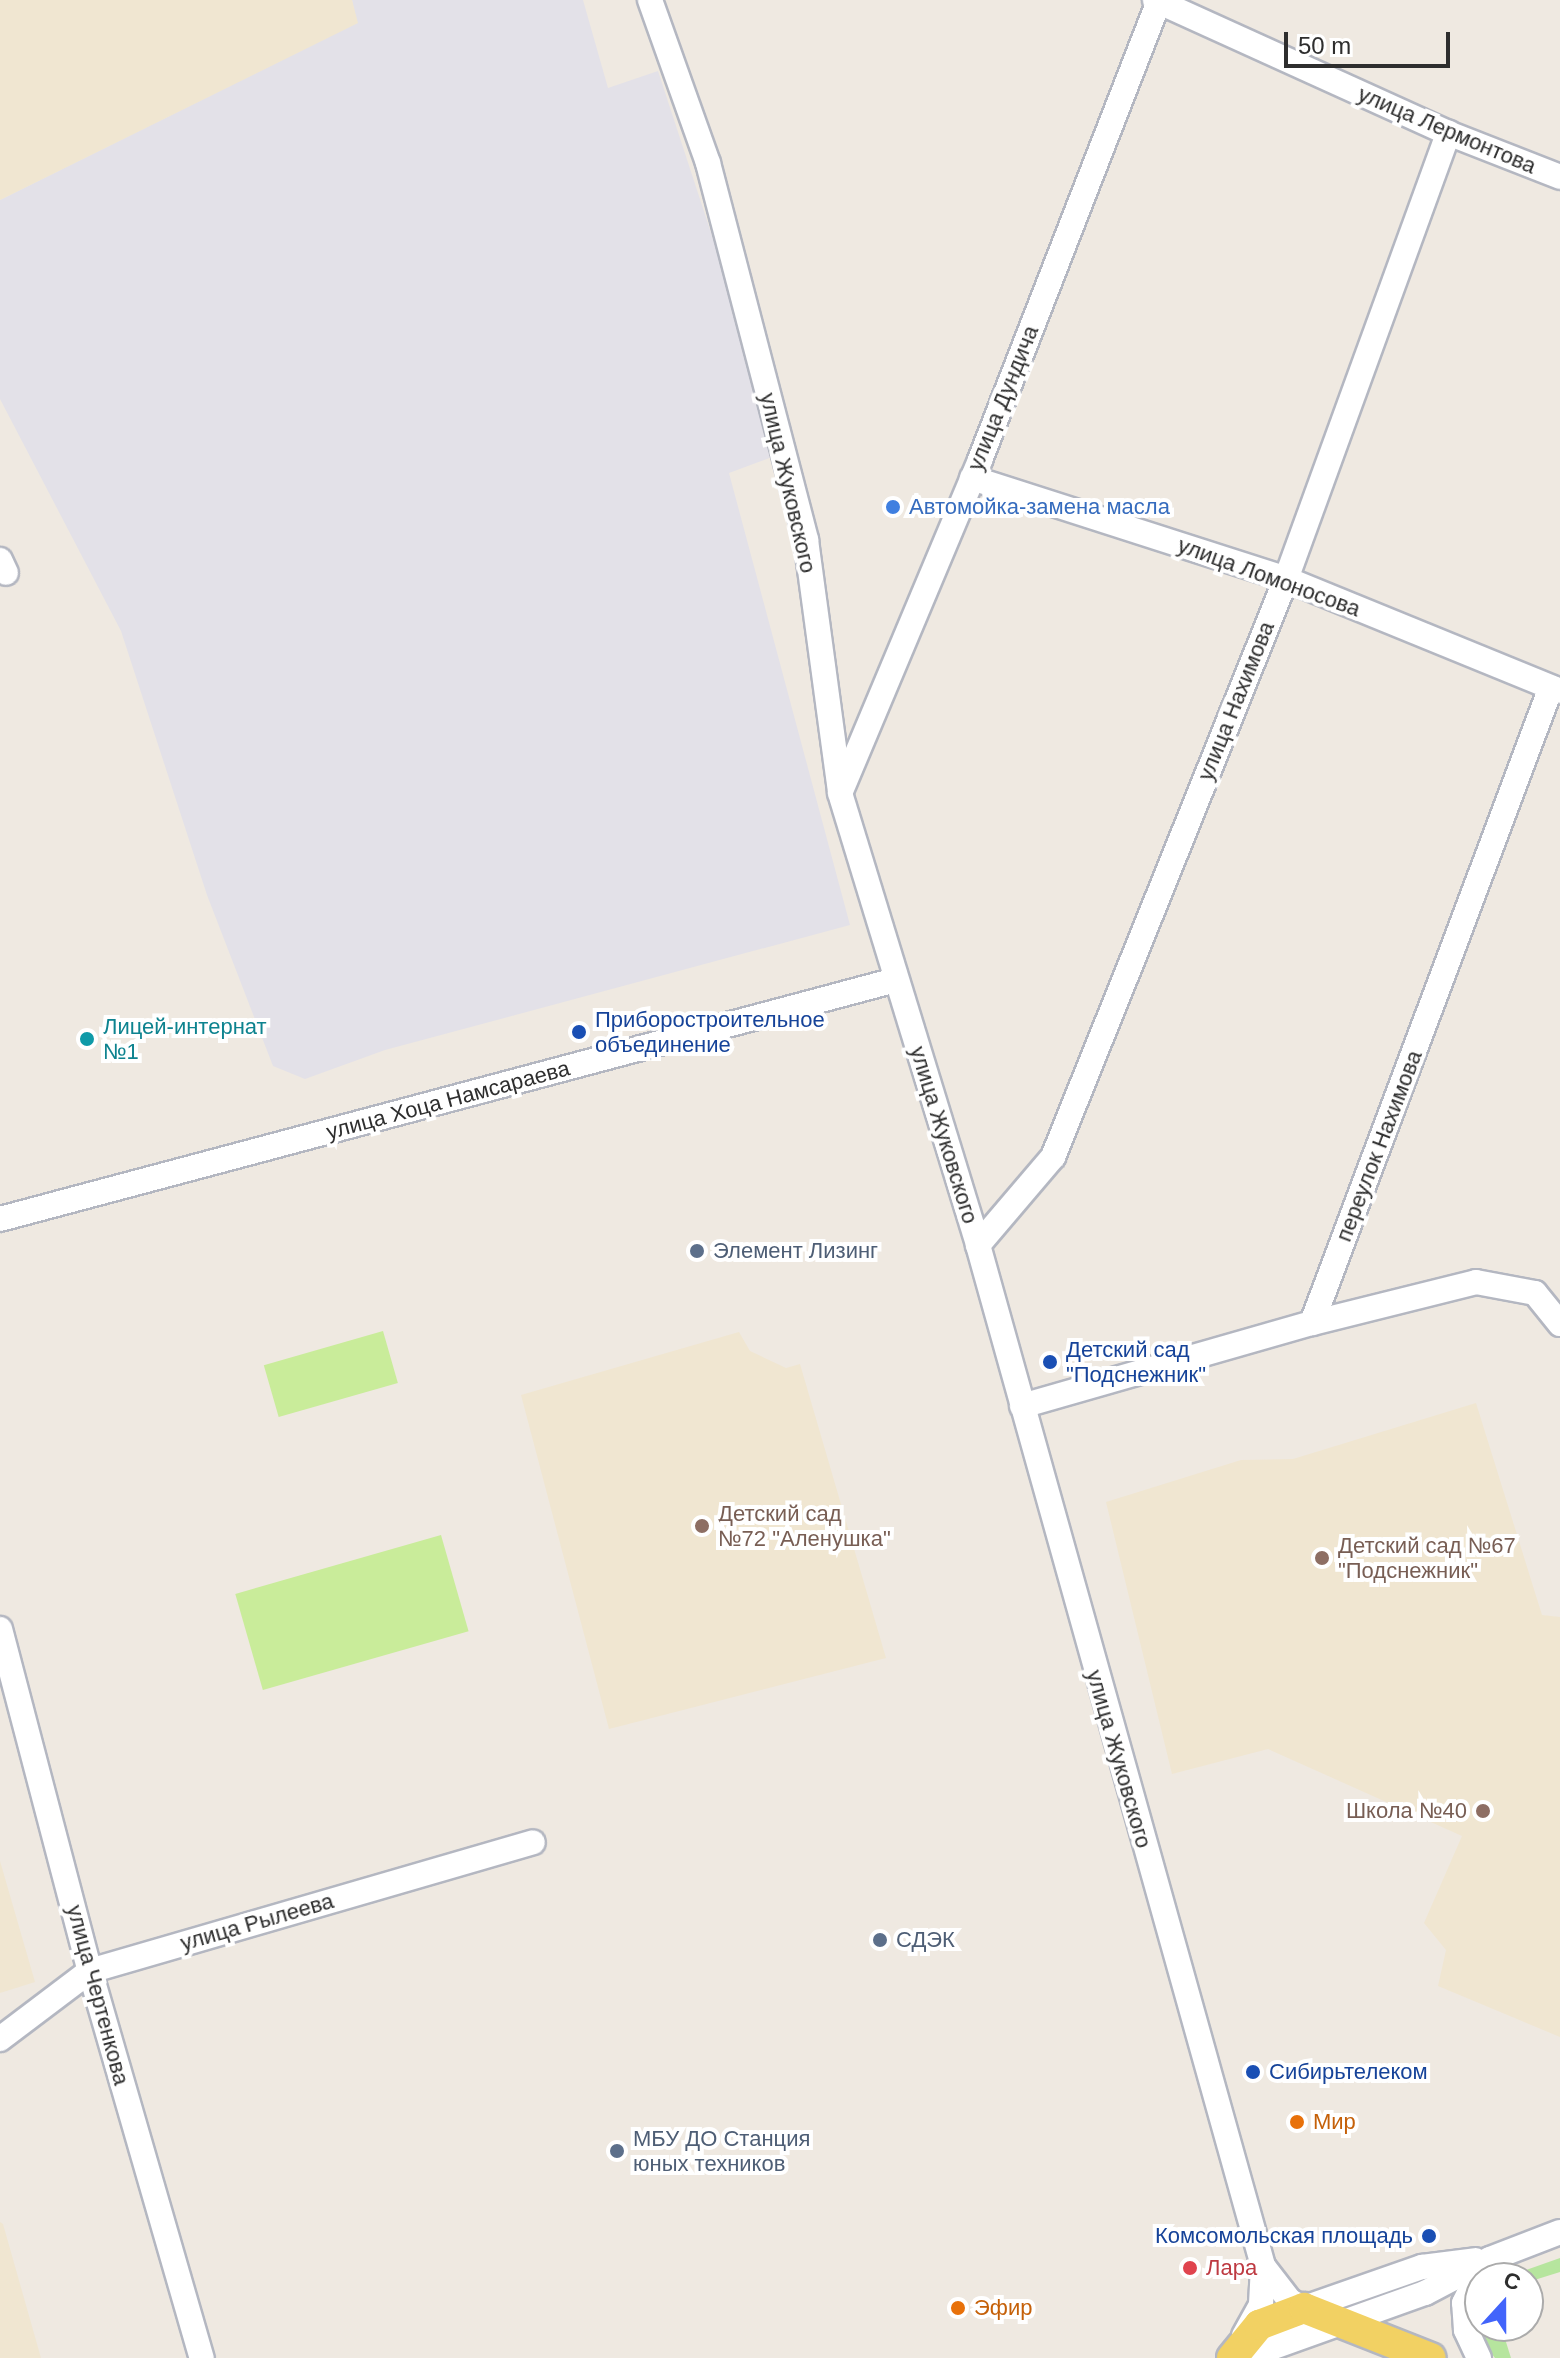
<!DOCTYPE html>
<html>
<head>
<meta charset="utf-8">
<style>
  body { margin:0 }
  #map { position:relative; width:1560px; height:2358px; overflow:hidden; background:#efe9e1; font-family:Helvetica,sans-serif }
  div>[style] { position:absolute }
  .industrial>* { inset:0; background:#e3e1e8 }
  .education>* { inset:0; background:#f0e6d1 }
  .green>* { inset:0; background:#b6e59e }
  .pitch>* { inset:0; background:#c9ec9a; transform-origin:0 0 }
  .roads { filter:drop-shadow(2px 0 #b4b7c1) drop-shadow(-2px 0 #b4b7c1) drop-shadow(0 2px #b4b7c1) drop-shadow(0 -2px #b4b7c1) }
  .minor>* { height:24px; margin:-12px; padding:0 12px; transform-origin:12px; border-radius:12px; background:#fff }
  .major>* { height:30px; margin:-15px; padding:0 15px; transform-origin:15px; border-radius:15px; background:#f2d163 }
  .dots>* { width:22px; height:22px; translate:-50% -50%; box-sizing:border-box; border:4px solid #fff; border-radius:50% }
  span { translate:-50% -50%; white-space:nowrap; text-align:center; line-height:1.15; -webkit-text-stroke:8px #fff; paint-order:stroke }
  .street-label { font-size:22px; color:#2e2e2e }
  .shop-label { font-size:22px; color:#366cbe }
  .left { translate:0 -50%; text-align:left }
  .transit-label { font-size:22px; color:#164399 }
  .right { translate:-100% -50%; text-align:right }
  .culture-label { font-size:22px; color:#0d838f }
  .service-label { font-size:22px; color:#4e5e75 }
  .education-label { font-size:22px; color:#785e54 }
  .food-label { font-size:22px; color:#c56008 }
  .health-label { font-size:22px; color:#be3a42 }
  .north { position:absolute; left:1464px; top:2262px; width:80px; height:80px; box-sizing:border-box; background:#fff; border:2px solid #ababab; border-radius:50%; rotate:21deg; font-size:22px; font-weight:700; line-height:32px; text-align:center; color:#2e2e2e }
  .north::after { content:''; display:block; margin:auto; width:28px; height:36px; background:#4264fb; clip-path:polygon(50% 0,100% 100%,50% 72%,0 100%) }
  .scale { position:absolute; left:1284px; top:32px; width:166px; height:36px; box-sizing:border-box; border:4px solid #2e2e2e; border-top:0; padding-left:10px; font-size:24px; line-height:28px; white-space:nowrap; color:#2e2e2e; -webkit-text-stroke:6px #fff; paint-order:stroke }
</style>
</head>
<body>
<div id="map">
  <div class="industrial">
    <div style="clip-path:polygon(352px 0,583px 0,608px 88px,658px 71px,715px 245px,775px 456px,729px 473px,850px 925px,385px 1050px,305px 1079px,273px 1066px,207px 895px,121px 631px,0 399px,0 200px,357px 23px)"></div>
  </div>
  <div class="education">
    <div style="clip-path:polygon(0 0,352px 0,358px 23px,0 200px)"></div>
    <div style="clip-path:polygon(739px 1332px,750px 1351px,786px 1368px,800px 1364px,886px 1658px,609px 1729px,521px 1395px)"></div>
    <div style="clip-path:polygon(1476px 1403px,1542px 1615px,1560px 1617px,1560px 2037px,1438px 1986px,1446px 1950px,1424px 1923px,1462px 1836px,1268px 1749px,1172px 1774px,1106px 1502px,1241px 1460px,1293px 1459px)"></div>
    <div style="clip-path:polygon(0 1861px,35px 1982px,0 1993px)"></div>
    <div style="clip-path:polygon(0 2222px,3px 2224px,41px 2358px,0 2358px)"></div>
  </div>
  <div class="green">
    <div style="clip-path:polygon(1560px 2258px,1560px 2272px,1528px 2282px,1503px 2278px)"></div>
    <div style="clip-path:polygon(1480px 2300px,1480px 2326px,1501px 2326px,1511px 2358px,1495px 2358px,1488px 2349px,1479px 2332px)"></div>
  </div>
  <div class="pitch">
    <div style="left:383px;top:1331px;width:54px;height:124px;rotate:74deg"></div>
    <div style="left:441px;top:1535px;width:100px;height:214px;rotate:74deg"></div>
  </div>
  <div class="roads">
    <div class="minor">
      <div style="left:650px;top:0;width:173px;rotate:70.4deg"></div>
      <div style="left:708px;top:163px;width:390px;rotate:75.4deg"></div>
      <div style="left:806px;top:540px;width:255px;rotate:82.3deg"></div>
      <div style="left:840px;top:793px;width:473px;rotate:73deg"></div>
      <div style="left:978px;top:1245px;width:1060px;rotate:74.4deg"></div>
      <div style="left:1263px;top:2266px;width:39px;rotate:93deg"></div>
      <div style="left:1261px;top:2305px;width:35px;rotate:119deg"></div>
      <div style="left:1155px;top:0;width:322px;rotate:24.4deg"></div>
      <div style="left:1448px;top:133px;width:120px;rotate:21.4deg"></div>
      <div style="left:972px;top:478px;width:330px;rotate:17.8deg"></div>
      <div style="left:1286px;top:579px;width:296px;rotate:22.2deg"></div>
      <div style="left:0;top:560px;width:14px;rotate:65deg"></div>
      <div style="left:841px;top:791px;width:359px;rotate:-67.2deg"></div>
      <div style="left:980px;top:460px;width:494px;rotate:-68.7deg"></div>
      <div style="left:0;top:1219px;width:927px;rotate:-14.94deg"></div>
      <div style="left:978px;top:1245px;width:116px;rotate:-49.6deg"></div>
      <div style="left:1053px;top:1157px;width:623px;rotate:-68.04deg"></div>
      <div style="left:1286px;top:579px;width:475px;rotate:-70deg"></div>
      <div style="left:1312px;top:1323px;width:169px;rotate:-14deg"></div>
      <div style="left:1476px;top:1282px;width:60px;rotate:10.6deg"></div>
      <div style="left:1535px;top:1293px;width:40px;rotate:51deg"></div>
      <div style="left:1022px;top:1406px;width:302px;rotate:-16deg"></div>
      <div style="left:1312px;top:1323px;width:679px;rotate:-69.4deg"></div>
      <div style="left:0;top:1629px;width:354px;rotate:75.3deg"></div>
      <div style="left:90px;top:1971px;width:403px;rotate:73.9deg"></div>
      <div style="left:0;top:2039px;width:113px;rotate:-37.1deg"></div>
      <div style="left:90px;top:1971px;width:461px;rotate:-16.2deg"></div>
      <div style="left:1263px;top:2266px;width:44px;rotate:52.4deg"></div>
      <div style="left:1290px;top:2301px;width:16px;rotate:27deg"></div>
      <div style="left:1304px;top:2308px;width:125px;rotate:-19.2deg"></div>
      <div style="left:1422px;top:2267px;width:54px;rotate:-7.4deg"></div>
      <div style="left:1261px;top:2358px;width:14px;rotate:-45deg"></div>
      <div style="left:1271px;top:2348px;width:164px;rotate:-19.7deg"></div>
      <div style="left:1425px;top:2293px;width:73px;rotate:-27.6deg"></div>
      <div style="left:1490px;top:2259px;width:75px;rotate:-21.1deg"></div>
      <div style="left:1479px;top:2358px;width:31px;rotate:-115deg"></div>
      <div style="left:1466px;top:2330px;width:27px;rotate:-94deg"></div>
      <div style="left:1464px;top:2303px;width:42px;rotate:-63.4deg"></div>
    </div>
    <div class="major">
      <div style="left:1232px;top:2358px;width:43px;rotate:-50.7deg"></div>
      <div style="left:1259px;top:2325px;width:48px;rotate:-20.7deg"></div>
      <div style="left:1304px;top:2308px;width:136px;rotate:21.5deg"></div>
    </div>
  </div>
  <div class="dots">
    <div style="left:893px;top:507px;background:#3f7fe0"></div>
    <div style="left:579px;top:1032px;background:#1a4fb4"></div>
    <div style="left:87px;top:1039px;background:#0f9aa8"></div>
    <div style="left:697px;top:1251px;background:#5c6f8a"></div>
    <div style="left:1050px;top:1362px;background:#1a4fb4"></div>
    <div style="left:702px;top:1526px;background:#8d6e63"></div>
    <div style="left:1322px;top:1558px;background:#8d6e63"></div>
    <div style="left:1483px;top:1811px;background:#8d6e63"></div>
    <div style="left:880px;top:1940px;background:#5c6f8a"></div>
    <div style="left:1253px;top:2072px;background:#1a4fb4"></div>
    <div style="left:1297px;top:2122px;background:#e8710a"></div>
    <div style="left:617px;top:2151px;background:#5c6f8a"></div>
    <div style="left:1429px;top:2236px;background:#1a4fb4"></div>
    <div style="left:1190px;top:2268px;background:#e0444e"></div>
    <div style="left:958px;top:2308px;background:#e8710a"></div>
  </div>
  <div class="street-label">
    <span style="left:1447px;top:130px;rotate:23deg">улица Лермонтова</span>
    <span style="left:1003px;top:398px;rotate:-68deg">улица Дундича</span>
    <span style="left:788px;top:483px;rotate:77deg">улица Жуковского</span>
    <span style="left:1269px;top:577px;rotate:20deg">улица Ломоносова</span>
    <span style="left:1236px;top:701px;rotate:-68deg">улица Нахимова</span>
    <span style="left:448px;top:1100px;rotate:-15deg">улица Хоца Намсараева</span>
    <span style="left:944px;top:1135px;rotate:73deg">улица Жуковского</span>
    <span style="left:1379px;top:1146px;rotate:-69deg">переулок Нахимова</span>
    <span style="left:1119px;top:1759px;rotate:74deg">улица Жуковского</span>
    <span style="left:257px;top:1922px;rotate:-16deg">улица Рылеева</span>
    <span style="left:98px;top:1995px;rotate:75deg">улица Чертенкова</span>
  </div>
  <div class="shop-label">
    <span class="left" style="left:909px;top:507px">Автомойка-замена масла</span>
  </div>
  <div class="transit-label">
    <span class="left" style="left:595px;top:1032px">Приборостроительное<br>объединение</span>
    <span class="left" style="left:1066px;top:1362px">Детский сад<br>"Подснежник"</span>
    <span class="left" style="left:1269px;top:2072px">Сибирьтелеком</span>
    <span class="right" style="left:1413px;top:2236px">Комсомольская площадь</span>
  </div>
  <div class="culture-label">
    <span class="left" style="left:103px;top:1039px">Лицей-интернат<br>№1</span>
  </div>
  <div class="service-label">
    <span class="left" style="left:713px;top:1251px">Элемент Лизинг</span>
    <span class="left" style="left:896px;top:1940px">СДЭК</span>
    <span class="left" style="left:633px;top:2151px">МБУ ДО Станция<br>юных техников</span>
  </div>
  <div class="education-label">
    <span class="left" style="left:718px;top:1526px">Детский сад<br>№72 "Аленушка"</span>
    <span class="left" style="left:1338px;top:1558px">Детский сад №67<br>"Подснежник"</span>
    <span class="right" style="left:1467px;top:1811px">Школа №40</span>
  </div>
  <div class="food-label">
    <span class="left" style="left:1313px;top:2122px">Мир</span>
    <span class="left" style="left:974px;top:2308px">Эфир</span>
  </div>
  <div class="health-label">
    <span class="left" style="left:1206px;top:2268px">Лара</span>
  </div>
  <div class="north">С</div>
  <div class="scale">50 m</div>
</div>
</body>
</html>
